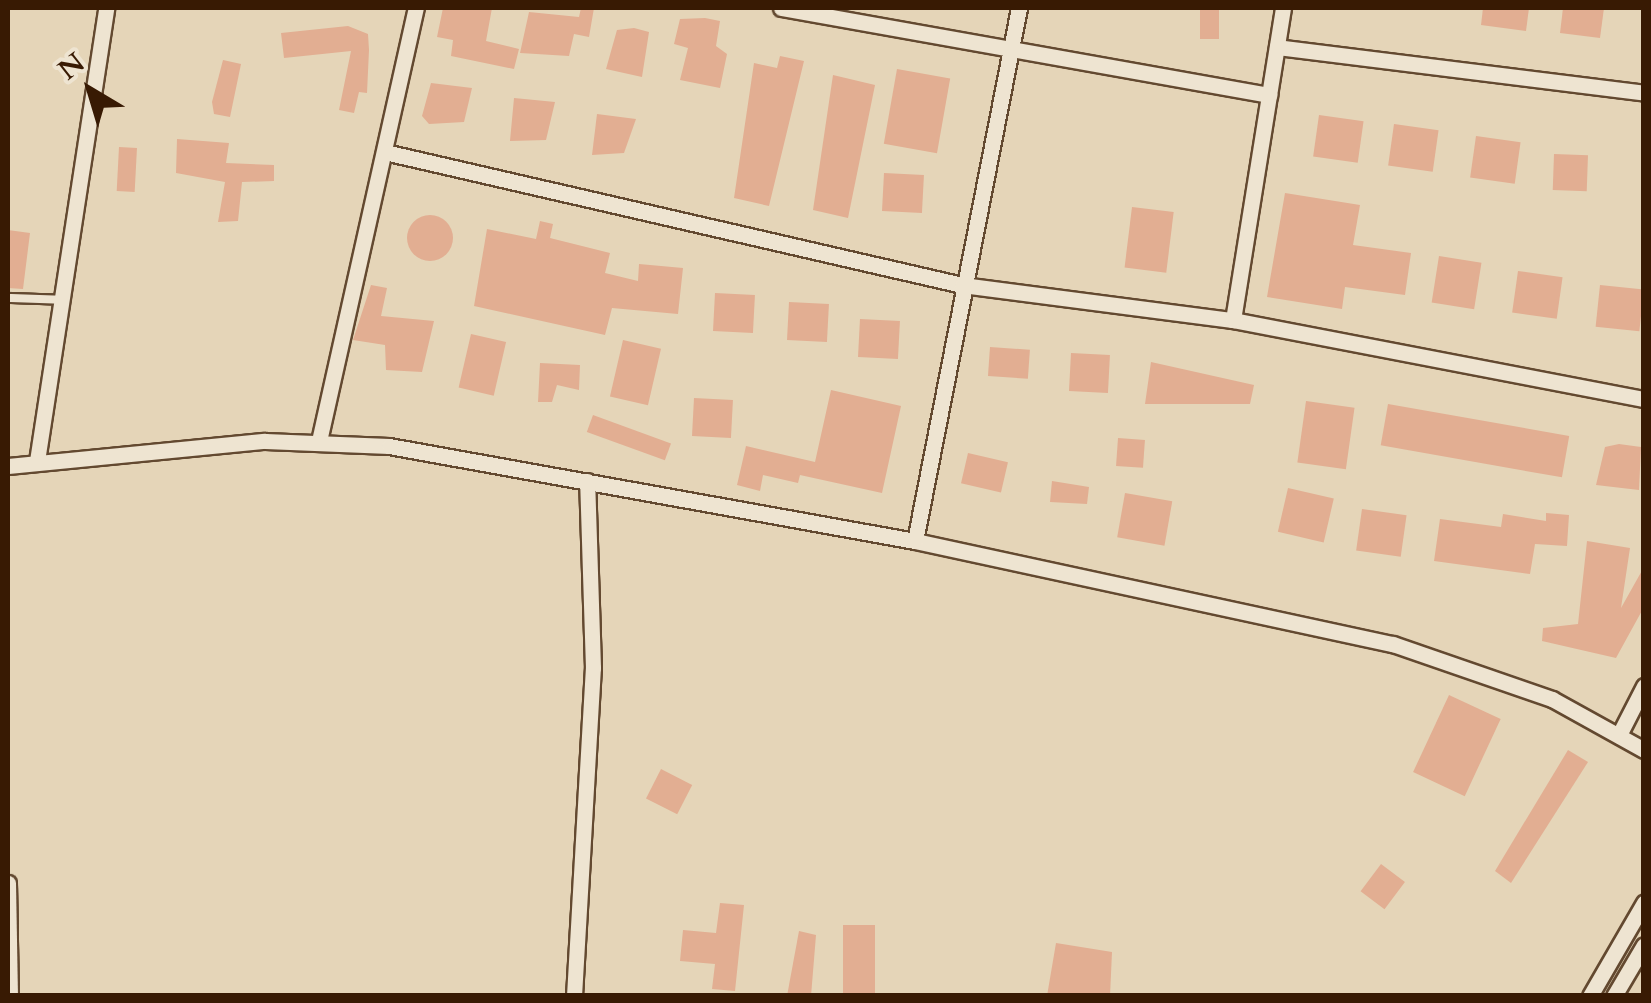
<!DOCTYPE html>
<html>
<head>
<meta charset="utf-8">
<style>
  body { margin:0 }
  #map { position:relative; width:1651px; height:1003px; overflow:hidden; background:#e5d5b8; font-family:Cardo,serif }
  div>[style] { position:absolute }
  .building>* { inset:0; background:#e2ae92; transform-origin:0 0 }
  .round { border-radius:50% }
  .roads { filter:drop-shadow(2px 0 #634930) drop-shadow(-2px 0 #634930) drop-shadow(0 2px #634930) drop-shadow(0 -2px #634930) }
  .service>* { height:8px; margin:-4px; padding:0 4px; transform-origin:4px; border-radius:4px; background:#eee4d1 }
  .minor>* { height:15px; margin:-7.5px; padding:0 7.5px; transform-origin:7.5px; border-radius:7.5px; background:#eee4d1 }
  span { translate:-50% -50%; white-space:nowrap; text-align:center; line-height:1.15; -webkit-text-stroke:8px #eee4d1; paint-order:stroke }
  .frame { position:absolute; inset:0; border:10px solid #381a03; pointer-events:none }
  .north { position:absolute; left:40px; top:40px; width:100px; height:100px; -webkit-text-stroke:8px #eee4d1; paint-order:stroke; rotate:322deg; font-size:28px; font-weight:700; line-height:40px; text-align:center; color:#381a03 }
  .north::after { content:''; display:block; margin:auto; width:35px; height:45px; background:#381a03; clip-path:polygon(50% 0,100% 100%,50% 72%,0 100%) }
</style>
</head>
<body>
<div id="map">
  <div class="building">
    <div style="clip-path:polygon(443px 8px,492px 8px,486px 41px,519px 49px,514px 69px,451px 56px,453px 40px,437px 37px)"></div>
    <div style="clip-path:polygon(581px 8px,594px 8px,589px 37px,574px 34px,569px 56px,520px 53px,529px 12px,579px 17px)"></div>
    <div style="left:1200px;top:8px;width:19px;height:31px"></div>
    <div style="clip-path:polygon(1483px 8px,1529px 8px,1526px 31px,1481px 25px)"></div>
    <div style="clip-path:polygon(1563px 8px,1604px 8px,1600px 38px,1560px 33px)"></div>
    <div style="clip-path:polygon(705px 18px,720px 21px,716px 46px,727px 54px,720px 88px,680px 80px,688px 48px,674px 44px,680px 19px)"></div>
    <div style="clip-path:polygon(348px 26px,368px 34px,369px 50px,367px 93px,359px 92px,354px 113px,339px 110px,351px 51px,284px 58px,281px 33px)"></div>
    <div style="clip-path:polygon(634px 28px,649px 32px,642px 77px,606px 69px,617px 30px)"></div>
    <div style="clip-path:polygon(780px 56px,804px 61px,769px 206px,734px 198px,754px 63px,777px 68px)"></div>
    <div style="clip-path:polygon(223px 60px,241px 64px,230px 117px,214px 114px,212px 102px)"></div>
    <div style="left:897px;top:69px;width:54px;height:76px;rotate:10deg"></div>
    <div style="clip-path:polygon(833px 75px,875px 85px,848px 218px,813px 210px)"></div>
    <div style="clip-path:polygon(431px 83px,472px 88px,464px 122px,429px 124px,422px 116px)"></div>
    <div style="clip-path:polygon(514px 98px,555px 102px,546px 140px,510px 141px)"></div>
    <div style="clip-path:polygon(597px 114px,636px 119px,624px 153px,592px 155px)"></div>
    <div style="left:1319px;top:115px;width:45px;height:42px;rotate:8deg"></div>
    <div style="left:1394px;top:124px;width:45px;height:42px;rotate:8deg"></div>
    <div style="left:1476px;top:136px;width:45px;height:42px;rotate:8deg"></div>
    <div style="clip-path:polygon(177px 139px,229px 143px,226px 163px,274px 165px,274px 181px,242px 182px,238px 221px,218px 222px,225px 182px,176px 173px)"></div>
    <div style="left:119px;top:147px;width:18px;height:44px;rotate:3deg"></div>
    <div style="left:1554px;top:154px;width:34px;height:36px;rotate:2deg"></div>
    <div style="left:884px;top:173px;width:40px;height:38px;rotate:3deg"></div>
    <div style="clip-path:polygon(1285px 193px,1360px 205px,1353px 245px,1411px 253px,1405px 295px,1345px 287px,1342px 309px,1267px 297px)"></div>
    <div style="left:1132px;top:207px;width:42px;height:61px;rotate:7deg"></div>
    <div class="round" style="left:407px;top:215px;width:46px;height:46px"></div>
    <div style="clip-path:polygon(540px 221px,553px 224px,550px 238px,610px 253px,605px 273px,638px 281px,639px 264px,683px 268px,678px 314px,612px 308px,605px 335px,474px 306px,487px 229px,536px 239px)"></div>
    <div style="clip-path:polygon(8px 230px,30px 233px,23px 289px,8px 288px)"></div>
    <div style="left:1439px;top:256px;width:43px;height:47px;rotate:9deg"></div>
    <div style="left:1518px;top:271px;width:45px;height:42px;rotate:8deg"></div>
    <div style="clip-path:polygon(371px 285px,387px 288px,381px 316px,434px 321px,422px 372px,386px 370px,385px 345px,353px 340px)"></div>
    <div style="left:1600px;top:285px;width:44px;height:42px;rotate:6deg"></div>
    <div style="left:715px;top:293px;width:40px;height:38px;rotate:3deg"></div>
    <div style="left:789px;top:302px;width:40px;height:38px;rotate:3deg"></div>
    <div style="left:860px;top:319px;width:40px;height:38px;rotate:3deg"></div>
    <div style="left:471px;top:334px;width:36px;height:55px;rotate:13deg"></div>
    <div style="left:623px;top:340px;width:39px;height:58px;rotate:13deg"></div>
    <div style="left:990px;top:347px;width:40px;height:29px;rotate:4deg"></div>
    <div style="left:1071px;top:353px;width:39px;height:38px;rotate:3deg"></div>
    <div style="clip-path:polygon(1151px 362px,1254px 385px,1250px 404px,1145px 404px)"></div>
    <div style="clip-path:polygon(540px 363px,580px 365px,579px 390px,557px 385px,552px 402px,538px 402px)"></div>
    <div style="clip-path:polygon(831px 390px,901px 406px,882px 493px,800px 475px,798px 483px,763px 475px,760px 491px,737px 485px,746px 446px,815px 462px)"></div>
    <div style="left:694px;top:398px;width:39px;height:38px;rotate:3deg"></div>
    <div style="left:1306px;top:401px;width:49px;height:62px;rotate:8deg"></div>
    <div style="left:1388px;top:404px;width:184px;height:42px;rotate:10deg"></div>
    <div style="left:593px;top:415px;width:83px;height:18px;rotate:20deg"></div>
    <div style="left:1118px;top:438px;width:27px;height:28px;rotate:4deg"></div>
    <div style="clip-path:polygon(1619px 444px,1641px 447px,1639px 490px,1596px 485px,1605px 447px)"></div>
    <div style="left:968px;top:453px;width:41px;height:31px;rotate:13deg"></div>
    <div style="clip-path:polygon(1052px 481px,1089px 487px,1087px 504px,1050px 502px)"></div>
    <div style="left:1288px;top:488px;width:47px;height:45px;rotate:13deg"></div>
    <div style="left:1125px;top:493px;width:48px;height:45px;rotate:10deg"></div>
    <div style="left:1362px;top:509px;width:45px;height:42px;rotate:8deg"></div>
    <div style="clip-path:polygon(1546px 513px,1569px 515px,1567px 546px,1535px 544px,1530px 574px,1434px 561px,1440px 519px,1501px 527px,1503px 514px,1546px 521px)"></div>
    <div style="clip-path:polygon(1587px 541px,1630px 548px,1621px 608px,1644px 567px,1644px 607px,1616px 658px,1542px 641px,1543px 628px,1578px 624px)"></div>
    <div style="left:1449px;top:695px;width:57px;height:85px;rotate:25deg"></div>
    <div style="clip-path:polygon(1568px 750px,1588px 762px,1511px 883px,1495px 871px)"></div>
    <div style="left:661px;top:769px;width:35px;height:33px;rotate:27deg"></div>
    <div style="left:1381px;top:864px;width:30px;height:34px;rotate:37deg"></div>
    <div style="clip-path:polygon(720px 903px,744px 905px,735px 991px,712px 989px,715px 964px,680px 961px,683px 930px,716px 933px)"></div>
    <div style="left:843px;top:925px;width:32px;height:71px"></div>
    <div style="clip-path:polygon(799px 931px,816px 935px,811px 996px,787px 996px)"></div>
    <div style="clip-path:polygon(1056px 943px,1112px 952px,1110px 996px,1047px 996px)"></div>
  </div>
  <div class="roads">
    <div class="service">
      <div style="left:8px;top:298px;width:56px;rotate:2deg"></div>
    </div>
    <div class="minor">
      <div style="left:781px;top:8px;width:496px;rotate:10.1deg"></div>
      <div style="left:1277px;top:47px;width:370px;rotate:7.1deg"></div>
      <div style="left:389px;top:153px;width:588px;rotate:12.97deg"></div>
      <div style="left:962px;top:285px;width:273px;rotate:7.4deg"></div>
      <div style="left:1233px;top:320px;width:419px;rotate:10.9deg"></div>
      <div style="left:1233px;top:320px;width:316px;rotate:-80.9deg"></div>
      <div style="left:319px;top:441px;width:444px;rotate:-77.4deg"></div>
      <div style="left:37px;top:461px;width:458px;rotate:-81.3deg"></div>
      <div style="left:8px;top:466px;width:258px;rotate:-5.6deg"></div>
      <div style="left:265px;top:441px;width:124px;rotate:2.3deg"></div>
      <div style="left:389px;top:446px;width:535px;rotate:10.24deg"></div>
      <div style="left:915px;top:541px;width:489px;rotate:12.2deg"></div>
      <div style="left:1393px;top:644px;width:168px;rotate:19.1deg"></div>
      <div style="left:1552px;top:699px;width:105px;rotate:29deg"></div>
      <div style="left:915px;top:541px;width:543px;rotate:-78.96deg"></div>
      <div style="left:1620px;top:733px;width:53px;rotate:-62.9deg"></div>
      <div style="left:8px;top:883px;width:113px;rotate:89deg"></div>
      <div style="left:574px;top:996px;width:329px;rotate:-86.7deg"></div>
      <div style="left:593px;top:668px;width:187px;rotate:-91.8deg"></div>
      <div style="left:1590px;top:996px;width:108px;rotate:-59.9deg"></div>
      <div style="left:1614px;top:996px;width:59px;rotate:-59.5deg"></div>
    </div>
  </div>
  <div class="frame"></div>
  <div class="north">N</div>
</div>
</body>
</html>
